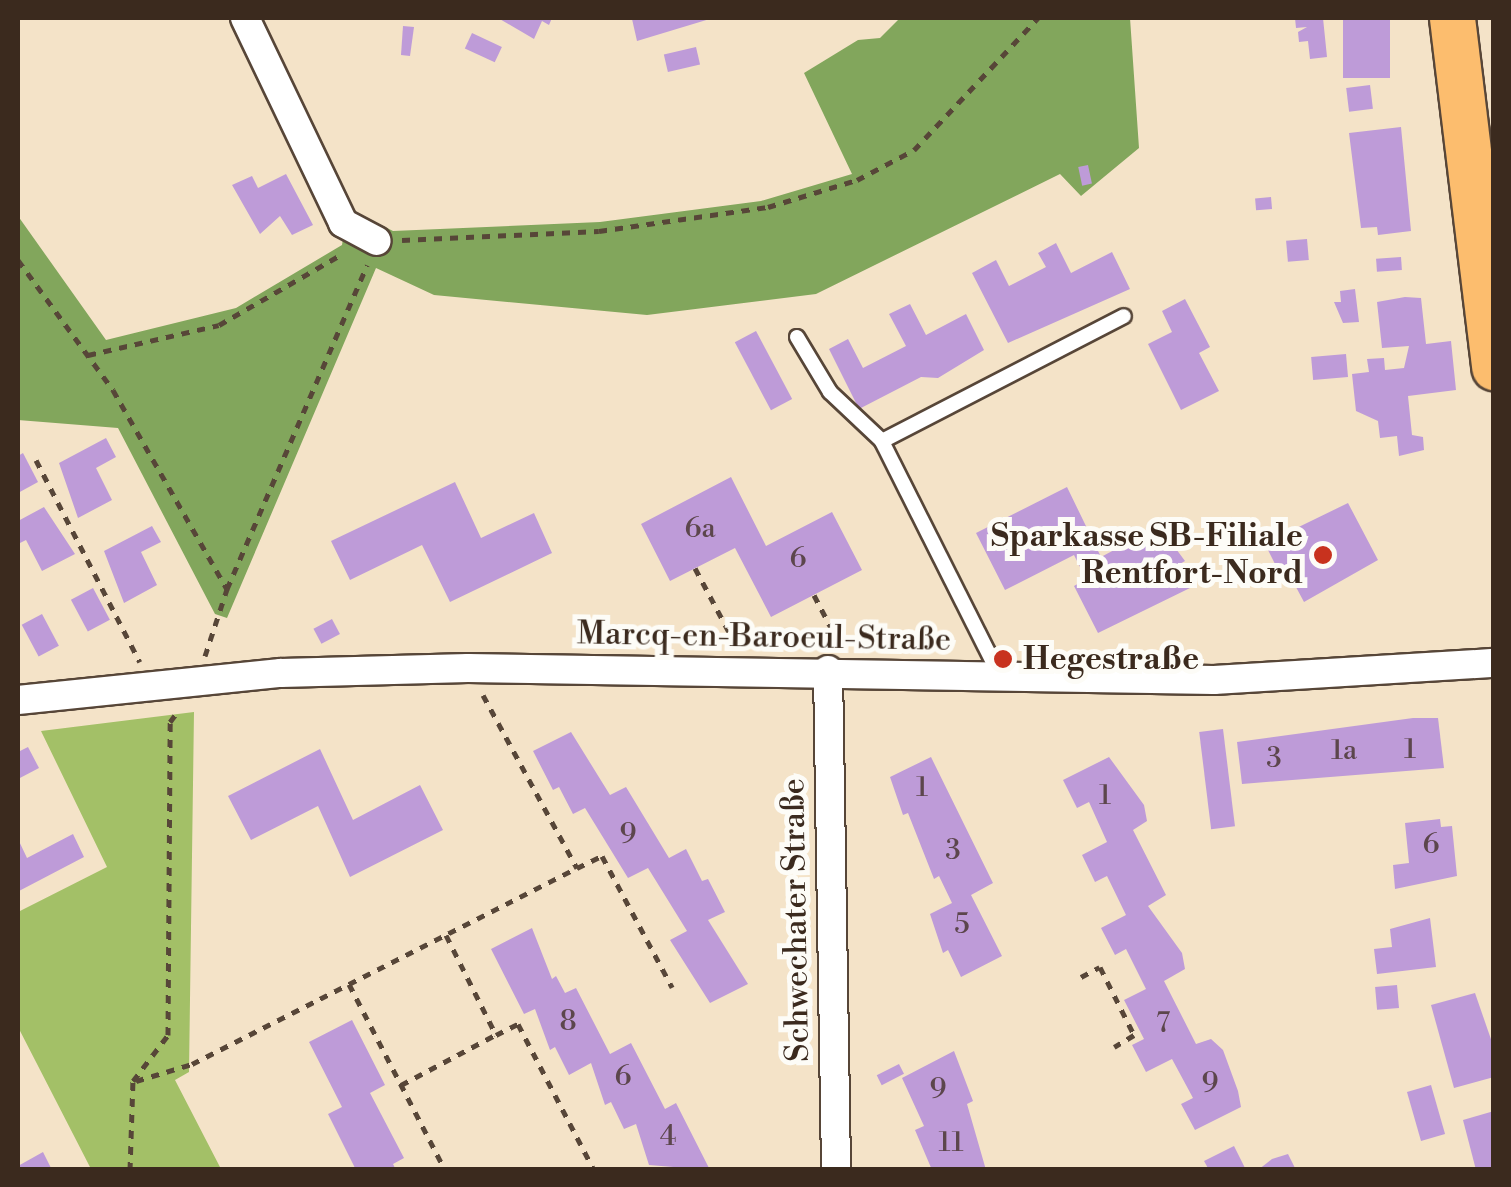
<!DOCTYPE html>
<html>
<head>
<meta charset="utf-8">
<style>
  body { margin:0 }
  #map { position:relative; width:1511px; height:1187px; overflow:hidden; background:#f4e3c8; font-family:"Libre Bodoni",serif }
  div>[style] { position:absolute }
  .green>* { inset:0; background:#a3c067 }
  .forest>* { inset:0; background:#82a65c }
  .building>* { inset:0; background:#be9bd8; transform-origin:0 0 }
  .path>* { height:5px; margin-top:-2.5px; transform-origin:0; background:repeating-linear-gradient(90deg,#574638 0 8px,transparent 0 16px) }
  .roads { filter:drop-shadow(2px 0 #574638) drop-shadow(-2px 0 #574638) drop-shadow(0 2px #574638) drop-shadow(0 -2px #574638) }
  .service>* { height:14px; margin:-7px; padding:0 7px; transform-origin:7px; border-radius:7px; background:#fff }
  .minor>* { height:28px; margin:-14px; padding:0 14px; transform-origin:14px; border-radius:14px; background:#fff }
  .primary>* { height:45px; margin:-22.5px; padding:0 22.5px; transform-origin:22.5px; border-radius:22.5px; background:#fcbd6e }
  .dots>* { width:28px; height:28px; translate:-50% -50%; box-sizing:border-box; border:5px solid #fdfcf7; border-radius:50% }
  span { translate:-50% -50%; white-space:nowrap; text-align:center; line-height:1.15; -webkit-text-stroke:10px #fdfcf7; paint-order:stroke }
  .number-label { font-size:28px; color:#5c464c }
  .number-label span { -webkit-text-stroke-width:0 }
  .poi-label { font-size:32px; color:#3b2a1e; font-weight:700 }
  .right { translate:-100% -50%; text-align:right }
  .left { translate:0 -50%; text-align:left }
  .street-label { font-size:32px; color:#3b2a1e }
  .frame { position:absolute; inset:0; border:20px solid #3b2a1e; pointer-events:none }
</style>
</head>
<body>
<div id="map">
  <div class="green">
    <div style="clip-path:polygon(194px 712px,189px 1072px,175px 1080px,221px 1169px,91px 1169px,18px 1027px,18px 912px,107px 867px,41px 731px)"></div>
  </div>
  <div class="forest">
    <div style="clip-path:polygon(900px 18px,1130px 18px,1139px 148px,1081px 196px,1060px 174px,816px 294px,647px 315px,434px 295px,376px 268px,227px 618px,215px 614px,118px 428px,18px 420px,18px 216px,106px 340px,236px 308px,342px 245px,348px 208px,393px 231px,600px 222px,761px 201px,852px 174px,804px 73px,858px 40px,880px 38px)"></div>
  </div>
  <div class="building">
    <div style="clip-path:polygon(498px 18px,552px 18px,549px 25px,542px 21px,534px 39px)"></div>
    <div style="clip-path:polygon(713px 18px,637px 41px,632px 19px,636px 18px)"></div>
    <div style="clip-path:polygon(1295px 18px,1323px 18px,1327px 57px,1310px 59px,1308px 41px,1299px 42px,1298px 32px,1307px 27px,1296px 28px)"></div>
    <div style="left:1343px;top:18px;width:47px;height:60px"></div>
    <div style="clip-path:polygon(403px 26px,414px 27px,410px 56px,401px 55px)"></div>
    <div style="left:472px;top:33px;width:33px;height:17px;rotate:25deg"></div>
    <div style="left:696px;top:47px;width:18px;height:33px;rotate:77deg"></div>
    <div style="left:1370px;top:85px;width:24px;height:24px;rotate:83deg"></div>
    <div style="clip-path:polygon(1401px 127px,1411px 231px,1378px 235px,1377px 227px,1361px 228px,1349px 133px)"></div>
    <div style="left:1088px;top:165px;width:19px;height:10px;rotate:78deg"></div>
    <div style="clip-path:polygon(286px 174px,313px 225px,292px 235px,280px 216px,260px 234px,232px 185px,252px 176px,258px 188px)"></div>
    <div style="left:1271px;top:197px;width:12px;height:16px;rotate:85deg"></div>
    <div style="left:1307px;top:239px;width:21px;height:21px;rotate:85deg"></div>
    <div style="clip-path:polygon(1056px 243px,1071px 273px,1112px 252px,1130px 289px,1008px 343px,972px 273px,996px 260px,1009px 286px,1046px 267px,1038px 253px)"></div>
    <div style="left:1401px;top:257px;width:13px;height:25px;rotate:86deg"></div>
    <div style="clip-path:polygon(1355px 289px,1359px 322px,1343px 323px,1334px 302px,1341px 302px,1340px 291px)"></div>
    <div style="clip-path:polygon(1405px 297px,1421px 298px,1426px 344px,1451px 341px,1456px 390px,1408px 396px,1412px 435px,1423px 437px,1424px 450px,1399px 456px,1397px 436px,1380px 438px,1378px 421px,1356px 411px,1352px 374px,1369px 372px,1367px 359px,1384px 358px,1385px 370px,1404px 368px,1409px 346px,1382px 348px,1377px 302px)"></div>
    <div style="clip-path:polygon(1185px 299px,1210px 347px,1199px 353px,1219px 391px,1181px 410px,1148px 344px,1172px 332px,1162px 311px)"></div>
    <div style="clip-path:polygon(910px 304px,926px 335px,966px 314px,984px 350px,938px 378px,921px 377px,859px 409px,829px 349px,848px 339px,863px 368px,906px 346px,889px 314px)"></div>
    <div style="left:756px;top:331px;width:77px;height:24px;rotate:62deg"></div>
    <div style="left:1346px;top:354px;width:23px;height:35px;rotate:85deg"></div>
    <div style="clip-path:polygon(106px 438px,116px 457px,96px 468px,112px 500px,78px 518px,59px 463px)"></div>
    <div style="clip-path:polygon(23px 453px,38px 482px,18px 493px,18px 456px)"></div>
    <div style="clip-path:polygon(731px 477px,766px 546px,832px 512px,862px 570px,771px 617px,735px 548px,670px 581px,641px 524px)"></div>
    <div style="clip-path:polygon(455px 482px,481px 538px,534px 513px,552px 553px,450px 602px,422px 545px,350px 580px,331px 541px)"></div>
    <div style="clip-path:polygon(1067px 487px,1101px 557px,1159px 526px,1185px 561px,1178px 565px,1190px 588px,1098px 633px,1074px 586px,1086px 579px,1074px 555px,1005px 590px,976px 533px)"></div>
    <div style="clip-path:polygon(1348px 503px,1378px 560px,1304px 602px,1289px 574px,1282px 578px,1268px 550px,1275px 547px,1272px 540px)"></div>
    <div style="clip-path:polygon(44px 507px,75px 554px,42px 571px,26px 540px,18px 544px,18px 521px)"></div>
    <div style="clip-path:polygon(152px 526px,161px 542px,141px 552px,157px 585px,124px 603px,104px 551px)"></div>
    <div style="left:93px;top:588px;width:36px;height:25px;rotate:62deg"></div>
    <div style="left:42px;top:614px;width:36px;height:23px;rotate:62deg"></div>
    <div style="left:332px;top:619px;width:17px;height:21px;rotate:62deg"></div>
    <div style="clip-path:polygon(1413px 718px,1438px 718px,1444px 768px,1242px 784px,1237px 742px)"></div>
    <div style="left:1223px;top:729px;width:98px;height:24px;rotate:83deg"></div>
    <div style="clip-path:polygon(571px 732px,610px 795px,626px 787px,669px 858px,686px 849px,702px 881px,708px 879px,725px 912px,708px 920px,748px 984px,710px 1003px,670px 940px,687px 931px,648px 868px,628px 878px,585px 808px,573px 814px,559px 787px,553px 790px,533px 751px)"></div>
    <div style="clip-path:polygon(28px 747px,39px 768px,18px 779px,18px 752px)"></div>
    <div style="clip-path:polygon(320px 749px,353px 820px,420px 785px,443px 830px,350px 877px,318px 806px,251px 840px,228px 796px)"></div>
    <div style="clip-path:polygon(931px 757px,993px 883px,971px 895px,1002px 956px,961px 977px,948px 950px,943px 953px,930px 914px,952px 903px,939px 876px,934px 879px,908px 813px,903px 815px,890px 777px)"></div>
    <div style="clip-path:polygon(1109px 757px,1144px 805px,1147px 821px,1133px 830px,1166px 895px,1148px 906px,1182px 953px,1185px 969px,1164px 981px,1196px 1044px,1211px 1039px,1223px 1050px,1238px 1091px,1241px 1107px,1195px 1130px,1181px 1104px,1193px 1098px,1172px 1059px,1146px 1072px,1132px 1045px,1144px 1039px,1124px 1000px,1146px 989px,1126px 949px,1115px 955px,1101px 928px,1126px 915px,1107px 876px,1095px 882px,1082px 855px,1107px 842px,1089px 802px,1077px 808px,1063px 780px)"></div>
    <div style="clip-path:polygon(1440px 819px,1441px 827px,1452px 826px,1457px 876px,1395px 889px,1393px 865px,1409px 863px,1405px 823px)"></div>
    <div style="clip-path:polygon(73px 834px,84px 857px,19px 891px,18px 839px,27px 858px)"></div>
    <div style="clip-path:polygon(1430px 918px,1436px 967px,1377px 974px,1374px 949px,1392px 947px,1390px 929px)"></div>
    <div style="clip-path:polygon(532px 928px,552px 979px,556px 976px,565px 993px,576px 988px,610px 1054px,631px 1043px,665px 1109px,676px 1103px,710px 1170px,649px 1165px,636px 1124px,624px 1129px,611px 1102px,605px 1105px,591px 1063px,569px 1075px,555px 1047px,550px 1050px,535px 1009px,524px 1014px,491px 949px)"></div>
    <div style="left:1397px;top:985px;width:23px;height:22px;rotate:85deg"></div>
    <div style="clip-path:polygon(1475px 993px,1494px 1048px,1494px 1077px,1454px 1088px,1431px 1005px)"></div>
    <div style="clip-path:polygon(352px 1020px,385px 1085px,370px 1093px,404px 1158px,393px 1164px,396px 1170px,356px 1170px,328px 1114px,342px 1107px,309px 1042px)"></div>
    <div style="clip-path:polygon(954px 1051px,973px 1101px,967px 1104px,986px 1170px,932px 1170px,915px 1130px,924px 1126px,902px 1078px)"></div>
    <div style="left:899px;top:1064px;width:11px;height:25px;rotate:63deg"></div>
    <div style="left:1431px;top:1085px;width:51px;height:25px;rotate:74deg"></div>
    <div style="clip-path:polygon(1494px 1111px,1494px 1170px,1476px 1170px,1463px 1120px)"></div>
    <div style="clip-path:polygon(1234px 1146px,1246px 1170px,1209px 1170px,1204px 1161px)"></div>
    <div style="clip-path:polygon(43px 1152px,52px 1170px,18px 1170px,18px 1166px)"></div>
    <div style="clip-path:polygon(1288px 1154px,1296px 1170px,1258px 1170px,1272px 1159px)"></div>
  </div>
  <div class="path">
    <div style="left:402px;top:240px;width:197px;rotate:-2.6deg"></div>
    <div style="left:599px;top:231px;width:171px;rotate:-8.1deg"></div>
    <div style="left:768px;top:207px;width:93px;rotate:-16.9deg"></div>
    <div style="left:857px;top:180px;width:64px;rotate:-27.8deg"></div>
    <div style="left:914px;top:150px;width:181px;rotate:-46.8deg"></div>
    <div style="left:18px;top:260px;width:161px;rotate:53.8deg"></div>
    <div style="left:113px;top:390px;width:229px;rotate:60.2deg"></div>
    <div style="left:88px;top:355px;width:134px;rotate:-12.9deg"></div>
    <div style="left:219px;top:325px;width:142px;rotate:-30deg"></div>
    <div style="left:36px;top:460px;width:227px;rotate:62.8deg"></div>
    <div style="left:695px;top:568px;width:89px;rotate:62deg"></div>
    <div style="left:814px;top:595px;width:56px;rotate:62.5deg"></div>
    <div style="left:205px;top:656px;width:71px;rotate:-71.8deg"></div>
    <div style="left:227px;top:589px;width:353px;rotate:-66.6deg"></div>
    <div style="left:483px;top:695px;width:197px;rotate:61.5deg"></div>
    <div style="left:577px;top:868px;width:28px;rotate:-26deg"></div>
    <div style="left:602px;top:856px;width:149px;rotate:61.9deg"></div>
    <div style="left:446px;top:935px;width:112px;rotate:63.4deg"></div>
    <div style="left:496px;top:1035px;width:25px;rotate:-27deg"></div>
    <div style="left:518px;top:1024px;width:165px;rotate:62.5deg"></div>
    <div style="left:1081px;top:977px;width:21px;rotate:-28deg"></div>
    <div style="left:1100px;top:967px;width:76px;rotate:63.4deg"></div>
    <div style="left:1134px;top:1035px;width:23px;rotate:149deg"></div>
    <div style="left:349px;top:984px;width:209px;rotate:62.7deg"></div>
    <div style="left:136px;top:1081px;width:59px;rotate:-16.9deg"></div>
    <div style="left:192px;top:1064px;width:432px;rotate:-27deg"></div>
    <div style="left:401px;top:1085px;width:106px;rotate:-28deg"></div>
    <div style="left:130px;top:1170px;width:89px;rotate:-88.1deg"></div>
    <div style="left:133px;top:1081px;width:58px;rotate:-52.7deg"></div>
    <div style="left:168px;top:1035px;width:313px;rotate:-89.6deg"></div>
    <div style="left:170px;top:722px;width:14px;rotate:-54deg"></div>
  </div>
  <div class="roads">
    <div class="service">
      <div style="left:797px;top:337px;width:64px;rotate:59deg"></div>
      <div style="left:830px;top:392px;width:71px;rotate:43.3deg"></div>
      <div style="left:1000px;top:676px;width:263px;rotate:-116.7deg"></div>
      <div style="left:882px;top:441px;width:272px;rotate:-27.3deg"></div>
    </div>
    <div class="minor">
      <div style="left:245px;top:18px;width:227px;rotate:64.4deg"></div>
      <div style="left:343px;top:223px;width:38px;rotate:28deg"></div>
      <div style="left:828px;top:670px;width:500px;rotate:89.08deg"></div>
      <div style="left:18px;top:700px;width:264px;rotate:-5.9deg"></div>
      <div style="left:281px;top:673px;width:187px;rotate:-1.5deg"></div>
      <div style="left:468px;top:668px;width:746px;rotate:0.92deg"></div>
      <div style="left:1214px;top:680px;width:281px;rotate:-3.5deg"></div>
    </div>
    <div class="primary">
      <div style="left:1452px;top:18px;width:352px;rotate:83.1deg"></div>
    </div>
  </div>
  <div class="dots">
    <div style="left:1323px;top:555px;background:#c8321e"></div>
    <div style="left:1003px;top:659px;background:#c8321e"></div>
  </div>
  <div class="number-label">
    <span style="left:700px;top:529px">6a</span>
    <span style="left:798px;top:559px">6</span>
    <span style="left:1410px;top:750px">1</span>
    <span style="left:1344px;top:751px">1a</span>
    <span style="left:1274px;top:759px">3</span>
    <span style="left:922px;top:788px">1</span>
    <span style="left:1105px;top:796px">1</span>
    <span style="left:628px;top:835px">9</span>
    <span style="left:1431px;top:845px">6</span>
    <span style="left:953px;top:851px">3</span>
    <span style="left:962px;top:925px">5</span>
    <span style="left:568px;top:1022px">8</span>
    <span style="left:1163px;top:1024px">7</span>
    <span style="left:623px;top:1077px">6</span>
    <span style="left:1210px;top:1084px">9</span>
    <span style="left:938px;top:1090px">9</span>
    <span style="left:668px;top:1137px">4</span>
    <span style="left:951px;top:1143px">11</span>
  </div>
  <div class="poi-label">
    <span class="right" style="left:1303px;top:555px">Sparkasse SB-Filiale<br>Rentfort-Nord</span>
    <span class="left" style="left:1023px;top:659px">Hegestraße</span>
  </div>
  <div class="street-label">
    <span style="left:764px;top:637px;rotate:1deg">Marcq-en-Baroeul-Straße</span>
    <span style="left:796px;top:920px;rotate:-91deg">Schwechater Straße</span>
  </div>
  <div class="frame"></div>
</div>
</body>
</html>
